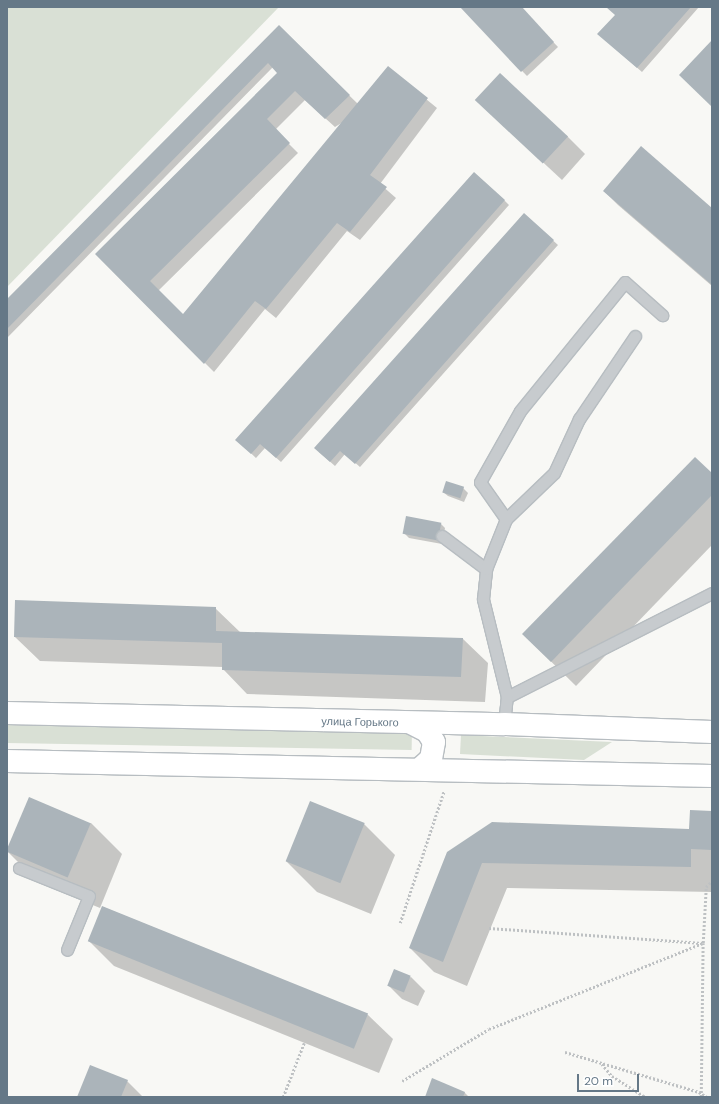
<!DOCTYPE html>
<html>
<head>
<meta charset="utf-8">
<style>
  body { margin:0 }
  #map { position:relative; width:719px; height:1104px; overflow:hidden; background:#f8f8f5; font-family:"DM Sans",sans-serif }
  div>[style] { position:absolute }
  .green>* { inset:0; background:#d9e0d5; transform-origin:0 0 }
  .shadow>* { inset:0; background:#0003 }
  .building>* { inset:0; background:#abb4ba; transform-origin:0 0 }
  .path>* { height:2.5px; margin-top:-1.25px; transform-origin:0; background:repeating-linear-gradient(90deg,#bec1c3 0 2px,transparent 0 4px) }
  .roads { filter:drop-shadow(1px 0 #b7bdc1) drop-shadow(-1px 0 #b7bdc1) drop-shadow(0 1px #b7bdc1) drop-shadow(0 -1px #b7bdc1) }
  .service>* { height:11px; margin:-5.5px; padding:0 5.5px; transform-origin:5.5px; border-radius:5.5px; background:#c7cbce }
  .secondary>* { height:22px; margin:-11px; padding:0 11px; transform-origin:11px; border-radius:11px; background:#fff }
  span { translate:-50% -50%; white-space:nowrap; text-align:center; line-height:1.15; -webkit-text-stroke:4px #fff; paint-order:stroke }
  .street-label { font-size:11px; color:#657887 }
  .frame { position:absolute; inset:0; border:8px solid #657887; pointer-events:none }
  .scale { position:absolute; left:577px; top:1074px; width:62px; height:18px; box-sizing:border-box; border:2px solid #657887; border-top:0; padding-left:5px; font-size:12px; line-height:14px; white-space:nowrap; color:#657887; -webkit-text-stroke:3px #fff; paint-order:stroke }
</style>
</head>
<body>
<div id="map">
  <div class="green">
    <div style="clip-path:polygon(7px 7px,279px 7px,7px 287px)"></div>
    <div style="left:7px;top:725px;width:405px;height:18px;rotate:1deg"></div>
    <div style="clip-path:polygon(461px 735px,612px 742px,584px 760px,460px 754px)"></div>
  </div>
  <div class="shadow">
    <div style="clip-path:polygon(461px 7px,520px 7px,558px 47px,527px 76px)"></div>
    <div style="clip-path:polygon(607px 7px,699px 7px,642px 72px,603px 38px,616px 15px)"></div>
    <div style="clip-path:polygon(evenodd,279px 27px,358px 104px,388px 68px,437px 108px,380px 184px,396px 198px,360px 240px,347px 231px,276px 318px,265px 309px,214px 372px,96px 254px,278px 73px,273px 67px,7px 338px,7px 301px,279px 27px,305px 100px,335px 127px,343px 122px,183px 316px,158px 291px,298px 153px,275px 130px,305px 100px)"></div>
    <div style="clip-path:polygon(476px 100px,567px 136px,585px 154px,562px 180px)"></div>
    <div style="clip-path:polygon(604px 191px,712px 209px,712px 286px,618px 205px)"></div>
    <div style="clip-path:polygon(504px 200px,509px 205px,281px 462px,265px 448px,256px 458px,241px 444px)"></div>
    <div style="clip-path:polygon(524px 214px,558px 245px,360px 467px,345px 454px,335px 466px,319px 452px)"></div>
    <div style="clip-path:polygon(712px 474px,712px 545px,576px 686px,523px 634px)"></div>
    <div style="clip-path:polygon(463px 488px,468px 493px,464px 502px,448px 496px,443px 492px)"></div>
    <div style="clip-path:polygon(441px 524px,445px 528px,442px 544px,409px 538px,404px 533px)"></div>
    <div style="clip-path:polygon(215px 608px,241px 633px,463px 639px,488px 663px,485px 702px,247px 694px,223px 669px,223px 667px,40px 661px,15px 637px)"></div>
    <div style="clip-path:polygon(712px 812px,712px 892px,507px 888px,467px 986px,434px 972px,410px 948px,448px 853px,690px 830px)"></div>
    <div style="clip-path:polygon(91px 823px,122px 854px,100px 908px,39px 883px,8px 852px)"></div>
    <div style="clip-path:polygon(364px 824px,395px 855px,371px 914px,317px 892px,286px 861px)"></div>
    <div style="clip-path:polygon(103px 907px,368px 1015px,393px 1039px,379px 1073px,114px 966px,89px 941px)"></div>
    <div style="clip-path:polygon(411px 977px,425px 991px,418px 1006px,402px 999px,388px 985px)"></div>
    <div style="clip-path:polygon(433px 1080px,465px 1093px,469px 1097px,426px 1097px)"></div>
    <div style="clip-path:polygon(127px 1081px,143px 1097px,78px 1097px)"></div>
  </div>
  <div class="building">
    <div style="clip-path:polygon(460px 7px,522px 7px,554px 42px,521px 72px)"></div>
    <div style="clip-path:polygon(606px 7px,691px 7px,637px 68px,597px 34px,615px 15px)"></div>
    <div style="clip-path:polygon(279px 25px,350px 95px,325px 119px,295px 91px,267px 119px,290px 143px,150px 281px,183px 314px,388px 66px,428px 98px,370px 175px,387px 187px,350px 232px,337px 223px,266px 309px,255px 301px,204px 364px,95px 254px,277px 73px,268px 63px,7px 329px,7px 299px)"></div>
    <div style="clip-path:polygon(712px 40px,712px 107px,679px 75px)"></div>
    <div style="left:500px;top:73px;width:93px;height:37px;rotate:43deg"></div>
    <div style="clip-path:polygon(641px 146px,712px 208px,712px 285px,603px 191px)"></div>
    <div style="clip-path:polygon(474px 172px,505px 200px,276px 458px,260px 444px,251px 454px,235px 440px)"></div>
    <div style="clip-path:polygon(524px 213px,554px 240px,355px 464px,340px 451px,330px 462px,314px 448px)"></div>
    <div style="clip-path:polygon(695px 457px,712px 473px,712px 495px,551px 662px,522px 634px)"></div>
    <div style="left:446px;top:481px;width:19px;height:12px;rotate:18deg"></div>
    <div style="left:406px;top:516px;width:36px;height:18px;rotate:11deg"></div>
    <div style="clip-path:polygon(15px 600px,216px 607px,216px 631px,463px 638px,461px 677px,222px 670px,222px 643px,14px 637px)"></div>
    <div style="left:29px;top:797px;width:67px;height:59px;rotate:23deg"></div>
    <div style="left:310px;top:801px;width:59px;height:65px;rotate:22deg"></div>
    <div style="clip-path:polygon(690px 810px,712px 811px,712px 850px,691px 849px,691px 867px,482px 863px,443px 962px,409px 948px,447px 852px,492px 822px,689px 829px)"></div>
    <div style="left:102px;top:906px;width:287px;height:38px;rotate:22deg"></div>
    <div style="left:394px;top:969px;width:18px;height:18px;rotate:22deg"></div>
    <div style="clip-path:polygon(90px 1065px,128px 1080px,121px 1097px,77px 1097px)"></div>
    <div style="clip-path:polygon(432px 1078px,465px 1092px,463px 1097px,425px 1097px)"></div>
  </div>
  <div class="path">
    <div style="left:400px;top:923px;width:139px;rotate:-71.6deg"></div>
    <div style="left:489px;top:928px;width:214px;rotate:4deg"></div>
    <div style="left:565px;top:1052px;width:140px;rotate:16.6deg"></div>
    <div style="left:699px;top:1092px;width:9px;rotate:32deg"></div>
    <div style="left:602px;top:1064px;width:16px;rotate:50deg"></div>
    <div style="left:612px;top:1076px;width:40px;rotate:32deg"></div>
    <div style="left:402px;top:1081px;width:101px;rotate:-30.9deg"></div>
    <div style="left:489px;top:1029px;width:231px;rotate:-21.9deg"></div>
    <div style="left:283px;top:1097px;width:58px;rotate:-68.7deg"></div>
    <div style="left:701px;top:1097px;width:154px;rotate:-89.3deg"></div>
    <div style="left:703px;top:943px;width:56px;rotate:-86.9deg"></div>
    <div style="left:706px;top:887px;width:8px;rotate:-45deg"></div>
  </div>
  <div class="roads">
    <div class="service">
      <div style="left:506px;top:519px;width:66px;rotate:-43.8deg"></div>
      <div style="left:554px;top:473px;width:60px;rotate:-65.2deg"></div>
      <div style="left:579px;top:419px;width:100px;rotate:-56deg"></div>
      <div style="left:442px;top:536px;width:55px;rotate:36.9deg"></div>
      <div style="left:507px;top:697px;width:230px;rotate:-26.9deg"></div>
      <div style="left:504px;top:724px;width:27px;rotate:-84deg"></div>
      <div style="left:507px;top:697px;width:101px;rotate:-103.8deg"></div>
      <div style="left:483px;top:599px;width:30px;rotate:-84deg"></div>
      <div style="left:486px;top:569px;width:54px;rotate:-68.2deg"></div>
      <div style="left:506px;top:519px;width:45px;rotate:-125.1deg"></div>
      <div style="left:480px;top:482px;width:81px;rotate:-60.6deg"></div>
      <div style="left:520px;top:411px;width:166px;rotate:-50.9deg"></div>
      <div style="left:625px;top:282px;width:50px;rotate:41.7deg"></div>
      <div style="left:19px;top:868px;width:75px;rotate:21.8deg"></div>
      <div style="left:89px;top:896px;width:58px;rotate:112.2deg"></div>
    </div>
    <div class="secondary">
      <div style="left:7px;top:713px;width:497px;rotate:1.3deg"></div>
      <div style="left:504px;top:724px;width:208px;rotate:2.2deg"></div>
      <div style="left:411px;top:723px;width:18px;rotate:27deg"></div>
      <div style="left:427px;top:731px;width:13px;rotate:58deg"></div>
      <div style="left:434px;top:742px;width:17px;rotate:100deg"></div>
      <div style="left:431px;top:759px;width:15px;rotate:138deg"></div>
      <div style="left:7px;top:761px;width:705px;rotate:1.22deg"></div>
    </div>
  </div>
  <div class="street-label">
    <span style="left:360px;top:722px;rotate:1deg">улица Горького</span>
  </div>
  <div class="frame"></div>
  <div class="scale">20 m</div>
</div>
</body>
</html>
